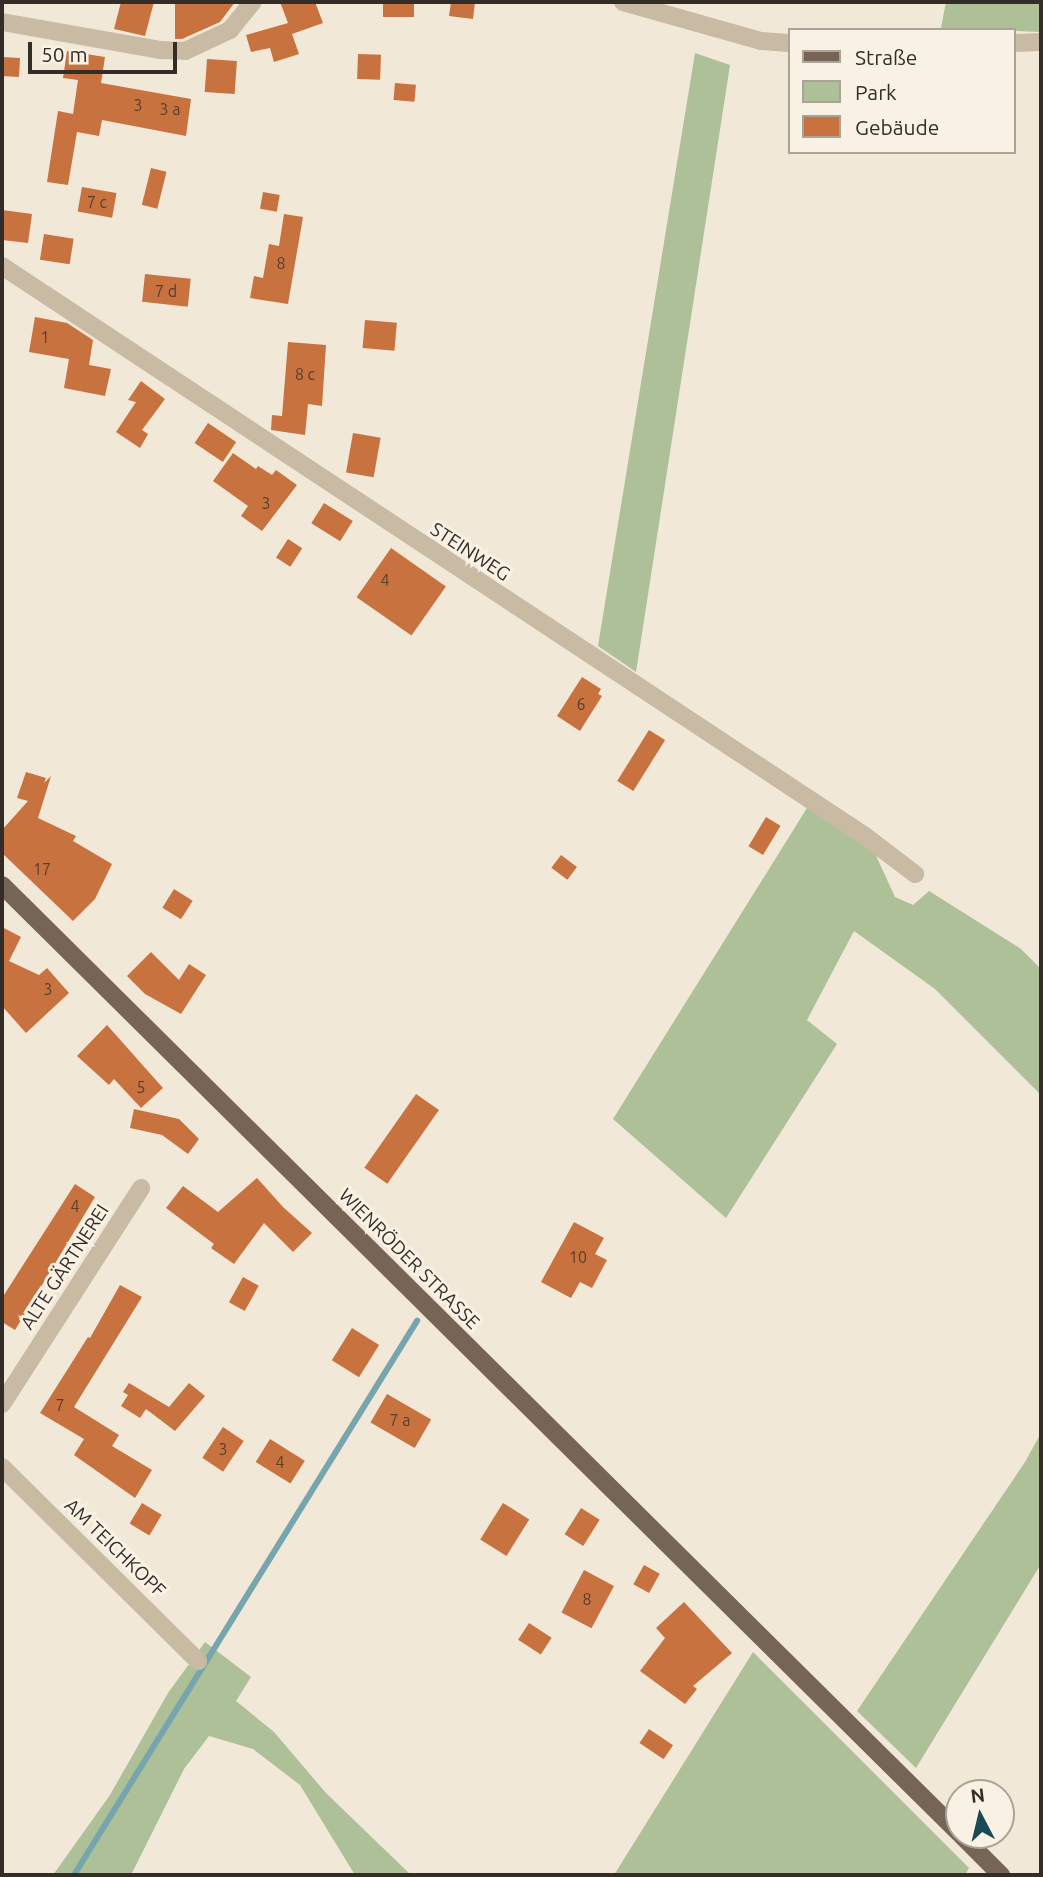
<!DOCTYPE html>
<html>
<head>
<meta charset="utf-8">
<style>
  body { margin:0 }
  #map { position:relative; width:1043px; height:1877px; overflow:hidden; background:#f1e8d8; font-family:Ubuntu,sans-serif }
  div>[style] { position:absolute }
  .green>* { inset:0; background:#adc098 }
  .stream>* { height:6px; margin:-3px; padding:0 3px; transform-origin:3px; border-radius:3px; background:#76a5ae }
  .building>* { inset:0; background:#c7723f; transform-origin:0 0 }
  .minor>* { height:18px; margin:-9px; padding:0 9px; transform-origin:9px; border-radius:9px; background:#c9baa4 }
  .major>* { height:18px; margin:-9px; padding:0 9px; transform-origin:9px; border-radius:9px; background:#766556 }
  span { translate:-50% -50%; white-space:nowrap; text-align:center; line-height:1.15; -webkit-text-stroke:6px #f9f2e4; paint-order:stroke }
  .number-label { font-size:16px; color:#593e2c }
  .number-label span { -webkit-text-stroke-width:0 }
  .street-label { font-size:19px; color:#342c26 }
  .frame { position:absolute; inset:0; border:4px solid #342c26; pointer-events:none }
  .legend { position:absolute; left:788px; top:28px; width:228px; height:126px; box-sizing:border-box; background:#f9f2e4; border:2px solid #aaa398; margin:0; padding:9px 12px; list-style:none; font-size:21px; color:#342c26 }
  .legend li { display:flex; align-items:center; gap:14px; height:35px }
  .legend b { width:35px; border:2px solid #aaa398 }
  .north { position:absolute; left:945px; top:1779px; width:70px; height:70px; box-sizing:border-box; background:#f9f2e4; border:2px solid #aaa398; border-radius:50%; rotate:353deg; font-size:19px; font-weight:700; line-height:28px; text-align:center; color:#342c26 }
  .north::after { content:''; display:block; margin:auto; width:24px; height:32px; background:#1b4a56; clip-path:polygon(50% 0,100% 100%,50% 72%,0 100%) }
  .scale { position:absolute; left:28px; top:42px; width:149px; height:32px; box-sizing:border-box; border:4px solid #342c26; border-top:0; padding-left:9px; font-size:21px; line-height:24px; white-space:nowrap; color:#342c26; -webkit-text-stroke:5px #f9f2e4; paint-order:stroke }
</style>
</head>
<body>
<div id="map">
  <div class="green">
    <div style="clip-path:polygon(946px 2px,1041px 2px,1041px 32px,941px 28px)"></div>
    <div style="clip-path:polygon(695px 53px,730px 65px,636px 672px,598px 646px)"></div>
    <div style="clip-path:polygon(807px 808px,873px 849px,895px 897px,913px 905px,929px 891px,1021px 949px,1041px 969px,1041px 1095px,935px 989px,854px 931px,807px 1020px,837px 1044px,726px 1218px,613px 1119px)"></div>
    <div style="clip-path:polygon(1041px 1433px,1041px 1564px,916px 1768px,857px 1711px,1025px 1462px)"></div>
    <div style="clip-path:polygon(205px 1642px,251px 1677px,236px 1701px,274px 1732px,326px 1793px,411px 1875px,355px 1875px,300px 1785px,253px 1749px,209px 1736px,184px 1769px,131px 1875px,53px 1875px,110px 1795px,168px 1693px)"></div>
    <div style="clip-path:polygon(753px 1652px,969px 1868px,965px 1875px,614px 1875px)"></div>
  </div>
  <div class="stream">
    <div style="left:74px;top:1875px;width:652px;rotate:-58.24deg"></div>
  </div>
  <div class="building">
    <div style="clip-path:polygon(121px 2px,154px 2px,145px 36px,114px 29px)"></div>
    <div style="clip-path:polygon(175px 2px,235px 2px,220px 22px,182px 39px,175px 39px)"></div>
    <div style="clip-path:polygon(280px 2px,315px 2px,323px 23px,292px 34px,299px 54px,274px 62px,270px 48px,251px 52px,246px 35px,288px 23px)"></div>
    <div style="left:383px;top:2px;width:31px;height:15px"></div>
    <div style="clip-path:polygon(451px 2px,475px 2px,473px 19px,449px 16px)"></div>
    <div style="clip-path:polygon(67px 51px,105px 57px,101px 83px,191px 99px,186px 136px,102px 120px,99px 136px,77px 132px,68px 185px,47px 182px,58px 111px,73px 114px,78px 80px,63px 78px)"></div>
    <div style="left:358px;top:54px;width:23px;height:25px;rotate:2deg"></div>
    <div style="left:2px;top:57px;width:18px;height:19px;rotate:3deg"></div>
    <div style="left:207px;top:59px;width:30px;height:33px;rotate:4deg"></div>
    <div style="left:395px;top:83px;width:21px;height:17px;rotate:5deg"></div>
    <div style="left:151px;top:168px;width:16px;height:38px;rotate:14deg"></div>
    <div style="left:82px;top:187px;width:35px;height:25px;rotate:10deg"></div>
    <div style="left:263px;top:192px;width:17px;height:17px;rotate:10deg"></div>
    <div style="clip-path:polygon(2px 210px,32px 214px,28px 243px,2px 240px)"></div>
    <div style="clip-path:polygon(284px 214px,303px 217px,288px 304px,250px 298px,254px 276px,263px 278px,269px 244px,279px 246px)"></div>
    <div style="left:44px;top:234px;width:30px;height:26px;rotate:9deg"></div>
    <div style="left:145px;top:274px;width:46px;height:28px;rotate:6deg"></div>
    <div style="clip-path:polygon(35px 317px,67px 323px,93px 340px,89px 365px,111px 369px,105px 396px,64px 388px,69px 359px,29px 352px)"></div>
    <div style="left:365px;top:320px;width:32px;height:28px;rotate:5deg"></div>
    <div style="clip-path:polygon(288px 342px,326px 345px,322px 406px,308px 404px,305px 435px,271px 430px,272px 415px,282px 416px)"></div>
    <div style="clip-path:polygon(141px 381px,165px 399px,142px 430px,148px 434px,140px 448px,116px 432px,136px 402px,128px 400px)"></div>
    <div style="left:208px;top:423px;width:34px;height:24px;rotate:34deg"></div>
    <div style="left:353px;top:433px;width:28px;height:40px;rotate:10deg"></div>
    <div style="clip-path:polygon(233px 453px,256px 469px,258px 466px,272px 475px,276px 470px,297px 485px,262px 531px,241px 516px,248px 506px,213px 481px)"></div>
    <div style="left:324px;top:503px;width:34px;height:24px;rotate:32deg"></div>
    <div style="left:288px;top:539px;width:17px;height:22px;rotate:33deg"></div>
    <div style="left:391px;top:548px;width:67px;height:60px;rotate:35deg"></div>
    <div style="clip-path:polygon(582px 677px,601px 689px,598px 694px,602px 696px,580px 731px,557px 716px)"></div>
    <div style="left:649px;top:730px;width:19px;height:60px;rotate:32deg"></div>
    <div style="clip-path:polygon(26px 772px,46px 778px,44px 783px,51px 776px,38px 818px,76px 836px,73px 841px,112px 864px,95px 899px,73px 921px,2px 853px,2px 830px,28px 801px,17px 798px)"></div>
    <div style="left:766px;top:817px;width:17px;height:34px;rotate:31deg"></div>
    <div style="left:561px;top:855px;width:20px;height:16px;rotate:37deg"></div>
    <div style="left:174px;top:889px;width:22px;height:22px;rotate:32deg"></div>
    <div style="clip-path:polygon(2px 927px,21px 937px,9px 961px,39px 975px,47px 968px,69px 993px,26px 1033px,2px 1006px)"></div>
    <div style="clip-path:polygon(151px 952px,179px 980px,189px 964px,206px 975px,181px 1014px,145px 994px,127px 976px)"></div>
    <div style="clip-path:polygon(107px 1025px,163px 1088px,141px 1108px,114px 1079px,109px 1085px,77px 1056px)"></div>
    <div style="left:416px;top:1094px;width:28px;height:90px;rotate:35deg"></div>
    <div style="clip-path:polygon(134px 1109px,179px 1119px,199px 1139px,188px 1154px,162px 1135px,130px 1128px)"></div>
    <div style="clip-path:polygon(257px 1178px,283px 1207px,312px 1233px,293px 1252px,264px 1223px,234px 1264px,211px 1248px,214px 1244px,166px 1208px,183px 1186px,218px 1212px)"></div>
    <div style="clip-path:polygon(75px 1184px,95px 1197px,15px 1330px,2px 1322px,2px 1298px)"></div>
    <div style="clip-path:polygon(574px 1222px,604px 1238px,595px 1254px,607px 1260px,592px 1288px,580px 1282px,571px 1298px,541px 1282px)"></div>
    <div style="left:243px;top:1277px;width:18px;height:29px;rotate:29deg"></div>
    <div style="clip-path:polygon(120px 1285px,142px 1297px,74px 1407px,119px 1435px,112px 1446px,152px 1470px,135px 1498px,74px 1455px,84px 1439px,40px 1413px,88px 1337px,90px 1338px)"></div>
    <div style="left:352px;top:1328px;width:32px;height:38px;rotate:32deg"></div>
    <div style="clip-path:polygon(129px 1383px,169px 1407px,189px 1383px,205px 1396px,175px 1431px,146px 1409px,140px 1418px,121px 1406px,128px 1395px,123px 1392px)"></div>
    <div style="left:387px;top:1394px;width:51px;height:33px;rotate:30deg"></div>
    <div style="left:223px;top:1427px;width:25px;height:37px;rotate:34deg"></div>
    <div style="left:270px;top:1439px;width:41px;height:27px;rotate:32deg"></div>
    <div style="left:142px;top:1503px;width:23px;height:24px;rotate:31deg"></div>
    <div style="left:503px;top:1503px;width:31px;height:43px;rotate:32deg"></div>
    <div style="left:581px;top:1508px;width:22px;height:31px;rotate:32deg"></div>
    <div style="left:644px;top:1565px;width:18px;height:22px;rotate:29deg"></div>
    <div style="left:584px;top:1570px;width:34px;height:48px;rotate:28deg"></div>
    <div style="clip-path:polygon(684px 1602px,732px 1653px,693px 1686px,697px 1689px,685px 1704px,640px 1671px,665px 1638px,656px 1628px)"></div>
    <div style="left:529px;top:1623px;width:27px;height:20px;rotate:33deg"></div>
    <div style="left:649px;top:1729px;width:29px;height:17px;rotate:34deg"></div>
  </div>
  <div class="minor">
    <div style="left:623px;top:2px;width:143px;rotate:15.8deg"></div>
    <div style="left:761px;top:41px;width:28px;rotate:4deg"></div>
    <div style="left:2px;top:22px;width:160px;rotate:10deg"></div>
    <div style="left:160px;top:50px;width:25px;rotate:2deg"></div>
    <div style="left:185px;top:51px;width:50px;rotate:-25deg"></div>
    <div style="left:230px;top:30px;width:36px;rotate:-51deg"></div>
    <div style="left:1013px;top:43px;width:28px;rotate:-2deg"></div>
    <div style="left:2px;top:266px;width:1034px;rotate:33.44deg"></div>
    <div style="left:865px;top:836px;width:63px;rotate:37.2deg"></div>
    <div style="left:2px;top:1404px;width:257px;rotate:-57.2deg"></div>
    <div style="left:2px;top:1467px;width:276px;rotate:44.7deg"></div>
  </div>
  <div class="major">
    <div style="left:2px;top:885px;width:1347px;rotate:44.73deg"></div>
    <div style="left:961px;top:1835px;width:57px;rotate:45deg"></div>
  </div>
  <div class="number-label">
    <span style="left:138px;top:105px">3</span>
    <span style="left:170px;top:109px">3 a</span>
    <span style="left:97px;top:202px">7 c</span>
    <span style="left:281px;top:263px">8</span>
    <span style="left:166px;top:291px">7 d</span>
    <span style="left:45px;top:337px">1</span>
    <span style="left:305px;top:374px">8 c</span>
    <span style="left:266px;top:503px">3</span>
    <span style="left:385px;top:580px">4</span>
    <span style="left:581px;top:704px">6</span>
    <span style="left:42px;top:869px">17</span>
    <span style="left:48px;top:989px">3</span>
    <span style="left:141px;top:1087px">5</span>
    <span style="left:75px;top:1206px">4</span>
    <span style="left:578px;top:1257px">10</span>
    <span style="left:60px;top:1405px">7</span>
    <span style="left:400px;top:1420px">7 a</span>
    <span style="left:223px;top:1449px">3</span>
    <span style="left:280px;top:1462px">4</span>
    <span style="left:587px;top:1599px">8</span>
  </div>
  <div class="street-label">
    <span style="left:470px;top:552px;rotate:33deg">STEINWEG</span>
    <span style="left:409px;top:1259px;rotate:45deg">WIENRÖDER STRASSE</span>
    <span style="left:65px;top:1267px;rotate:-57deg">ALTE GÄRTNEREI</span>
    <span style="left:115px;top:1548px;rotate:44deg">AM TEICHKOPF</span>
  </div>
  <div class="frame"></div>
  <ul class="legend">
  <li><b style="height:9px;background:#766556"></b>Straße</li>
  <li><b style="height:19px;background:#adc098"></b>Park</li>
  <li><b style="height:19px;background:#c7723f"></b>Gebäude</li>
  </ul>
  <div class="north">N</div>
  <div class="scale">50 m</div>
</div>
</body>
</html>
